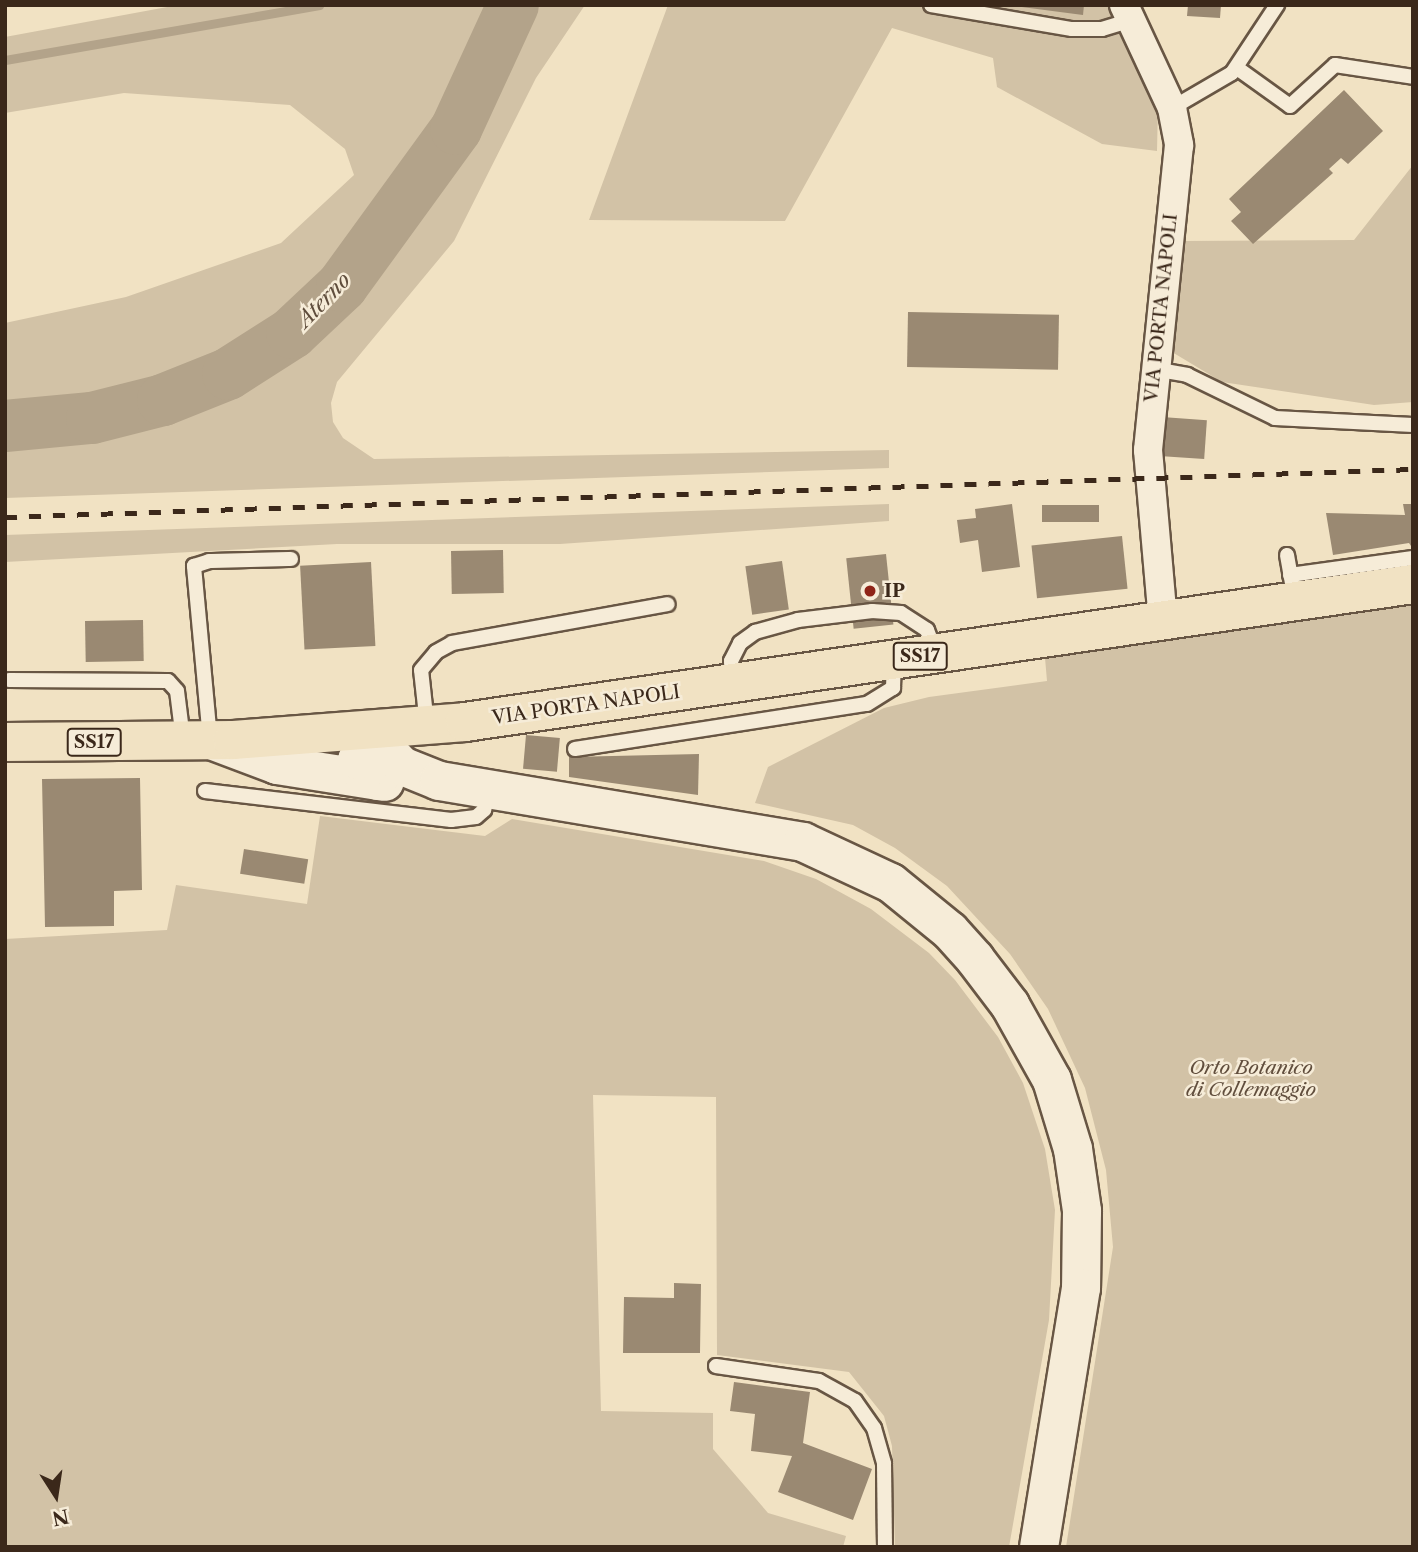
<!DOCTYPE html>
<html>
<head>
<meta charset="utf-8">
<style>
  body { margin:0 }
  #map { position:relative; width:1418px; height:1552px; overflow:hidden; background:#f1e2c3; font-family:"Libre Caslon Text",serif }
  div>[style] { position:absolute }
  .green>* { inset:0; background:#d2c2a6 }
  .stream>* { height:9px; margin:-4.5px; padding:0 4.5px; transform-origin:4.5px; border-radius:4.5px; background:#b3a38a }
  .river>* { height:52px; margin:-26px; padding:0 26px; transform-origin:26px; border-radius:26px; background:#b3a38a }
  .building>* { inset:0; background:#9a8972; transform-origin:0 0 }
  .roads { filter:drop-shadow(2px 0 #685644) drop-shadow(-2px 0 #685644) drop-shadow(0 2px #685644) drop-shadow(0 -2px #685644) }
  .lane>* { height:14px; margin:-7px; padding:0 7px; transform-origin:7px; border-radius:7px; background:#f6ecd8 }
  .street>* { height:28px; margin:-14px; padding:0 14px; transform-origin:14px; border-radius:14px; background:#f6ecd8 }
  .secondary>* { height:38px; margin:-19px; padding:0 19px; transform-origin:19px; border-radius:19px; background:#f6ecd8 }
  .primary>* { height:38px; margin:-19px; padding:0 19px; transform-origin:19px; border-radius:19px; background:#f1e2c3 }
  .rail>* { height:5px; margin-top:-2.5px; transform-origin:0; background:repeating-linear-gradient(90deg,#3b281a 0 12px,transparent 0 24px) }
  .dots>* { width:19px; height:19px; translate:-50% -50%; box-sizing:border-box; border:4px solid #f6ecd8; border-radius:50% }
  span { translate:-50% -50%; white-space:nowrap; text-align:center; line-height:1.15; -webkit-text-stroke:5px #f6ecd8; paint-order:stroke }
  .shield-label span { padding:2px 5px; background:#f6ecd8; border:2px solid; border-radius:5px; -webkit-text-stroke-width:0 }
  .shield-label { font-size:18px; color:#3b281a; font-weight:700 }
  .street-label { font-size:19px; color:#3b281a }
  .poi-label { font-size:19px; color:#3b281a; font-weight:700 }
  .left { translate:0 -50%; text-align:left }
  .park-label { font-size:19px; color:#614e3d; font-style:italic }
  .water-label { font-size:21px; color:#5f4d3c; font-style:italic }
  .frame { position:absolute; inset:0; border:7px solid #3b281a; pointer-events:none }
  .north { position:absolute; left:21px; top:1461px; width:70px; height:70px; -webkit-text-stroke:5px #f6ecd8; paint-order:stroke; rotate:168deg; font-size:19px; font-weight:700; line-height:28px; text-align:center; color:#3b281a }
  .north::after { content:''; display:block; margin:auto; width:24px; height:32px; background:#3b281a; clip-path:polygon(50% 0,100% 100%,50% 72%,0 100%) }
</style>
</head>
<body>
<div id="map">
  <div class="green">
    <div style="clip-path:polygon(178px 5px,585px 5px,536px 78px,454px 241px,337px 382px,331px 403px,333px 422px,343px 438px,374px 459px,889px 450px,889px 468px,5px 498px,5px 323px,126px 297px,281px 243px,354px 175px,345px 149px,290px 105px,124px 93px,5px 113px,5px 37px)"></div>
    <div style="clip-path:polygon(668px 5px,1119px 5px,1158px 106px,1157px 151px,1102px 144px,997px 87px,993px 58px,892px 28px,785px 221px,589px 220px)"></div>
    <div style="clip-path:polygon(1413px 165px,1413px 402px,1374px 405px,1222px 382px,1172px 352px,1184px 241px,1354px 240px)"></div>
    <div style="clip-path:polygon(889px 504px,889px 521px,560px 544px,337px 544px,5px 562px,5px 535px)"></div>
    <div style="clip-path:polygon(1413px 600px,1413px 1547px,1066px 1547px,1113px 1247px,1106px 1170px,1085px 1088px,1048px 1009px,1010px 954px,947px 886px,895px 848px,853px 825px,755px 803px,768px 767px,884px 708px,929px 697px,1047px 681px,1045px 658px)"></div>
    <div style="clip-path:polygon(320px 816px,485px 836px,512px 819px,764px 861px,816px 879px,871px 909px,929px 953px,955px 980px,998px 1037px,1023px 1083px,1045px 1149px,1055px 1210px,1049px 1320px,1009px 1547px,895px 1547px,892px 1446px,884px 1416px,849px 1372px,717px 1355px,716px 1097px,593px 1095px,601px 1411px,713px 1413px,713px 1449px,768px 1513px,846px 1536px,843px 1547px,5px 1547px,5px 939px,167px 930px,176px 885px,307px 904px)"></div>
  </div>
  <div class="stream">
    <div style="left:5px;top:60px;width:319px;rotate:-9.9deg"></div>
  </div>
  <div class="river">
    <div style="left:5px;top:426px;width:87px;rotate:-5.3deg"></div>
    <div style="left:92px;top:418px;width:73px;rotate:-14.2deg"></div>
    <div style="left:163px;top:400px;width:70px;rotate:-21.8deg"></div>
    <div style="left:228px;top:374px;width:76px;rotate:-32.6deg"></div>
    <div style="left:292px;top:333px;width:69px;rotate:-43.2deg"></div>
    <div style="left:342px;top:286px;width:194px;rotate:-54deg"></div>
    <div style="left:456px;top:129px;width:136px;rotate:-65.3deg"></div>
  </div>
  <div class="building">
    <div style="clip-path:polygon(1006px 5px,1084px 5px,1083px 15px)"></div>
    <div style="clip-path:polygon(1188px 5px,1221px 5px,1220px 18px,1187px 16px)"></div>
    <div style="clip-path:polygon(1344px 90px,1383px 131px,1348px 164px,1341px 158px,1329px 169px,1333px 173px,1253px 244px,1231px 221px,1241px 212px,1229px 199px)"></div>
    <div style="left:908px;top:312px;width:151px;height:55px;rotate:1deg"></div>
    <div style="left:1162px;top:417px;width:45px;height:39px;rotate:4deg"></div>
    <div style="clip-path:polygon(1012px 504px,1020px 567px,982px 572px,978px 540px,960px 543px,957px 520px,976px 518px,975px 509px)"></div>
    <div style="clip-path:polygon(1403px 504px,1413px 504px,1413px 549px,1409px 543px,1333px 555px,1326px 513px,1405px 515px)"></div>
    <div style="left:1042px;top:505px;width:57px;height:17px"></div>
    <div style="left:1122px;top:536px;width:53px;height:91px;rotate:84deg"></div>
    <div style="left:503px;top:550px;width:43px;height:52px;rotate:89deg"></div>
    <div style="left:886px;top:554px;width:71px;height:40px;rotate:84deg"></div>
    <div style="left:782px;top:561px;width:49px;height:37px;rotate:82deg"></div>
    <div style="left:371px;top:562px;width:84px;height:71px;rotate:87deg"></div>
    <div style="left:143px;top:620px;width:41px;height:58px;rotate:89deg"></div>
    <div style="left:526px;top:735px;width:34px;height:34px;rotate:5deg"></div>
    <div style="clip-path:polygon(699px 754px,698px 795px,569px 777px,569px 757px)"></div>
    <div style="clip-path:polygon(140px 778px,142px 890px,114px 891px,114px 926px,45px 927px,42px 779px)"></div>
    <div style="left:244px;top:849px;width:65px;height:25px;rotate:9deg"></div>
    <div style="clip-path:polygon(674px 1283px,701px 1284px,700px 1353px,623px 1353px,624px 1297px,674px 1298px)"></div>
    <div style="clip-path:polygon(734px 1382px,810px 1392px,803px 1443px,872px 1469px,853px 1520px,778px 1492px,792px 1456px,751px 1451px,755px 1414px,730px 1411px)"></div>
  </div>
  <div class="roads">
    <div class="lane">
      <div style="left:931px;top:5px;width:143px;rotate:9.7deg"></div>
      <div style="left:1072px;top:29px;width:30px"></div>
      <div style="left:1102px;top:29px;width:30px;rotate:-17deg"></div>
      <div style="left:1237px;top:68px;width:65px;rotate:35.6deg"></div>
      <div style="left:1290px;top:106px;width:61px;rotate:-42.3deg"></div>
      <div style="left:1335px;top:65px;width:79px;rotate:8.7deg"></div>
      <div style="left:1172px;top:108px;width:69px;rotate:-30.3deg"></div>
      <div style="left:1232px;top:73px;width:82px;rotate:-56.5deg"></div>
      <div style="left:1154px;top:369px;width:34px;rotate:10deg"></div>
      <div style="left:1187px;top:375px;width:98px;rotate:26deg"></div>
      <div style="left:1275px;top:418px;width:138px;rotate:2.9deg"></div>
      <div style="left:1287px;top:555px;width:29px;rotate:80deg"></div>
      <div style="left:1290px;top:575px;width:124px;rotate:-7.9deg"></div>
      <div style="left:9px;top:680px;width:159px;rotate:0.4deg"></div>
      <div style="left:168px;top:681px;width:13px;rotate:48deg"></div>
      <div style="left:177px;top:691px;width:48px;rotate:82.9deg"></div>
      <div style="left:732px;top:680px;width:19px;rotate:-93deg"></div>
      <div style="left:731px;top:661px;width:20px;rotate:-63deg"></div>
      <div style="left:740px;top:643px;width:19px;rotate:-36deg"></div>
      <div style="left:755px;top:632px;width:45px;rotate:-15.6deg"></div>
      <div style="left:798px;top:620px;width:75px;rotate:-6.9deg"></div>
      <div style="left:872px;top:611px;width:29px;rotate:4deg"></div>
      <div style="left:901px;top:613px;width:31px;rotate:33deg"></div>
      <div style="left:927px;top:630px;width:25px;rotate:69deg"></div>
      <div style="left:427px;top:725px;width:55px;rotate:-96.2deg"></div>
      <div style="left:421px;top:670px;width:23px;rotate:-50deg"></div>
      <div style="left:436px;top:652px;width:18px;rotate:-29deg"></div>
      <div style="left:452px;top:643px;width:219px;rotate:-10.2deg"></div>
      <div style="left:210px;top:739px;width:174px;rotate:-95.3deg"></div>
      <div style="left:194px;top:566px;width:16px;rotate:-18deg"></div>
      <div style="left:209px;top:561px;width:82px;rotate:-1.4deg"></div>
      <div style="left:575px;top:749px;width:295px;rotate:-8.8deg"></div>
      <div style="left:867px;top:704px;width:31px;rotate:-32deg"></div>
      <div style="left:893px;top:688px;width:26px;rotate:-88deg"></div>
      <div style="left:205px;top:791px;width:248px;rotate:6.7deg"></div>
      <div style="left:451px;top:820px;width:25px;rotate:-7deg"></div>
      <div style="left:476px;top:817px;width:11px;rotate:-41deg"></div>
      <div style="left:484px;top:810px;width:19px;rotate:-78deg"></div>
      <div style="left:716px;top:1366px;width:104px;rotate:8.3deg"></div>
      <div style="left:819px;top:1381px;width:41px;rotate:29.1deg"></div>
      <div style="left:855px;top:1401px;width:33px;rotate:55deg"></div>
      <div style="left:874px;top:1428px;width:37px;rotate:74deg"></div>
      <div style="left:884px;top:1464px;width:83px;rotate:89.3deg"></div>
    </div>
    <div class="street">
      <div style="left:1124px;top:5px;width:114px;rotate:65deg"></div>
      <div style="left:1172px;top:108px;width:38px;rotate:79deg"></div>
      <div style="left:1179px;top:145px;width:307px;rotate:95.8deg"></div>
      <div style="left:1148px;top:450px;width:173px;rotate:85deg"></div>
    </div>
    <div class="secondary">
      <div style="left:211px;top:740px;width:71px;rotate:20.7deg"></div>
      <div style="left:277px;top:765px;width:109px;rotate:8.9deg"></div>
      <div style="left:378px;top:781px;width:17px;rotate:-155deg"></div>
      <div style="left:363px;top:774px;width:15px;rotate:-113deg"></div>
      <div style="left:357px;top:760px;width:30px;rotate:-67deg"></div>
      <div style="left:369px;top:732px;width:47px;rotate:45.9deg"></div>
      <div style="left:402px;top:766px;width:40px;rotate:22deg"></div>
      <div style="left:439px;top:781px;width:369px;rotate:9.5deg"></div>
      <div style="left:803px;top:842px;width:97px;rotate:25deg"></div>
      <div style="left:891px;top:883px;width:76px;rotate:39.1deg"></div>
      <div style="left:950px;top:931px;width:38px;rotate:48deg"></div>
      <div style="left:975px;top:959px;width:58px;rotate:52.7deg"></div>
      <div style="left:1010px;top:1005px;width:86px;rotate:60.8deg"></div>
      <div style="left:1052px;top:1080px;width:72px;rotate:73.1deg"></div>
      <div style="left:1073px;top:1149px;width:63px;rotate:81.7deg"></div>
      <div style="left:1082px;top:1211px;width:77px;rotate:90.7deg"></div>
      <div style="left:1081px;top:1288px;width:262px;rotate:99.2deg"></div>
    </div>
    <div class="primary">
      <div style="left:5px;top:742px;width:228px;rotate:-0.5deg"></div>
      <div style="left:233px;top:740px;width:233px;rotate:-4.4deg"></div>
      <div style="left:465px;top:722px;width:958px;rotate:-8.28deg"></div>
    </div>
  </div>
  <div class="rail">
    <div style="left:5px;top:517px;width:1409px;rotate:-1.95deg"></div>
  </div>
  <div class="dots">
    <div style="left:870px;top:591px;background:#8f2418"></div>
  </div>
  <div class="shield-label">
    <span style="left:920px;top:656px">SS17</span>
    <span style="left:94px;top:742px">SS17</span>
  </div>
  <div class="street-label">
    <span style="left:1161px;top:308px;rotate:-84deg">VIA PORTA NAPOLI</span>
    <span style="left:586px;top:705px;rotate:-8deg">VIA PORTA NAPOLI</span>
  </div>
  <div class="poi-label">
    <span class="left" style="left:884px;top:591px">IP</span>
  </div>
  <div class="park-label">
    <span style="left:1251px;top:1079px">Orto Botanico<br>di Collemaggio</span>
  </div>
  <div class="water-label">
    <span style="left:324px;top:300px;rotate:-46deg">Aterno</span>
  </div>
  <div class="frame"></div>
  <div class="north">N</div>
</div>
</body>
</html>
